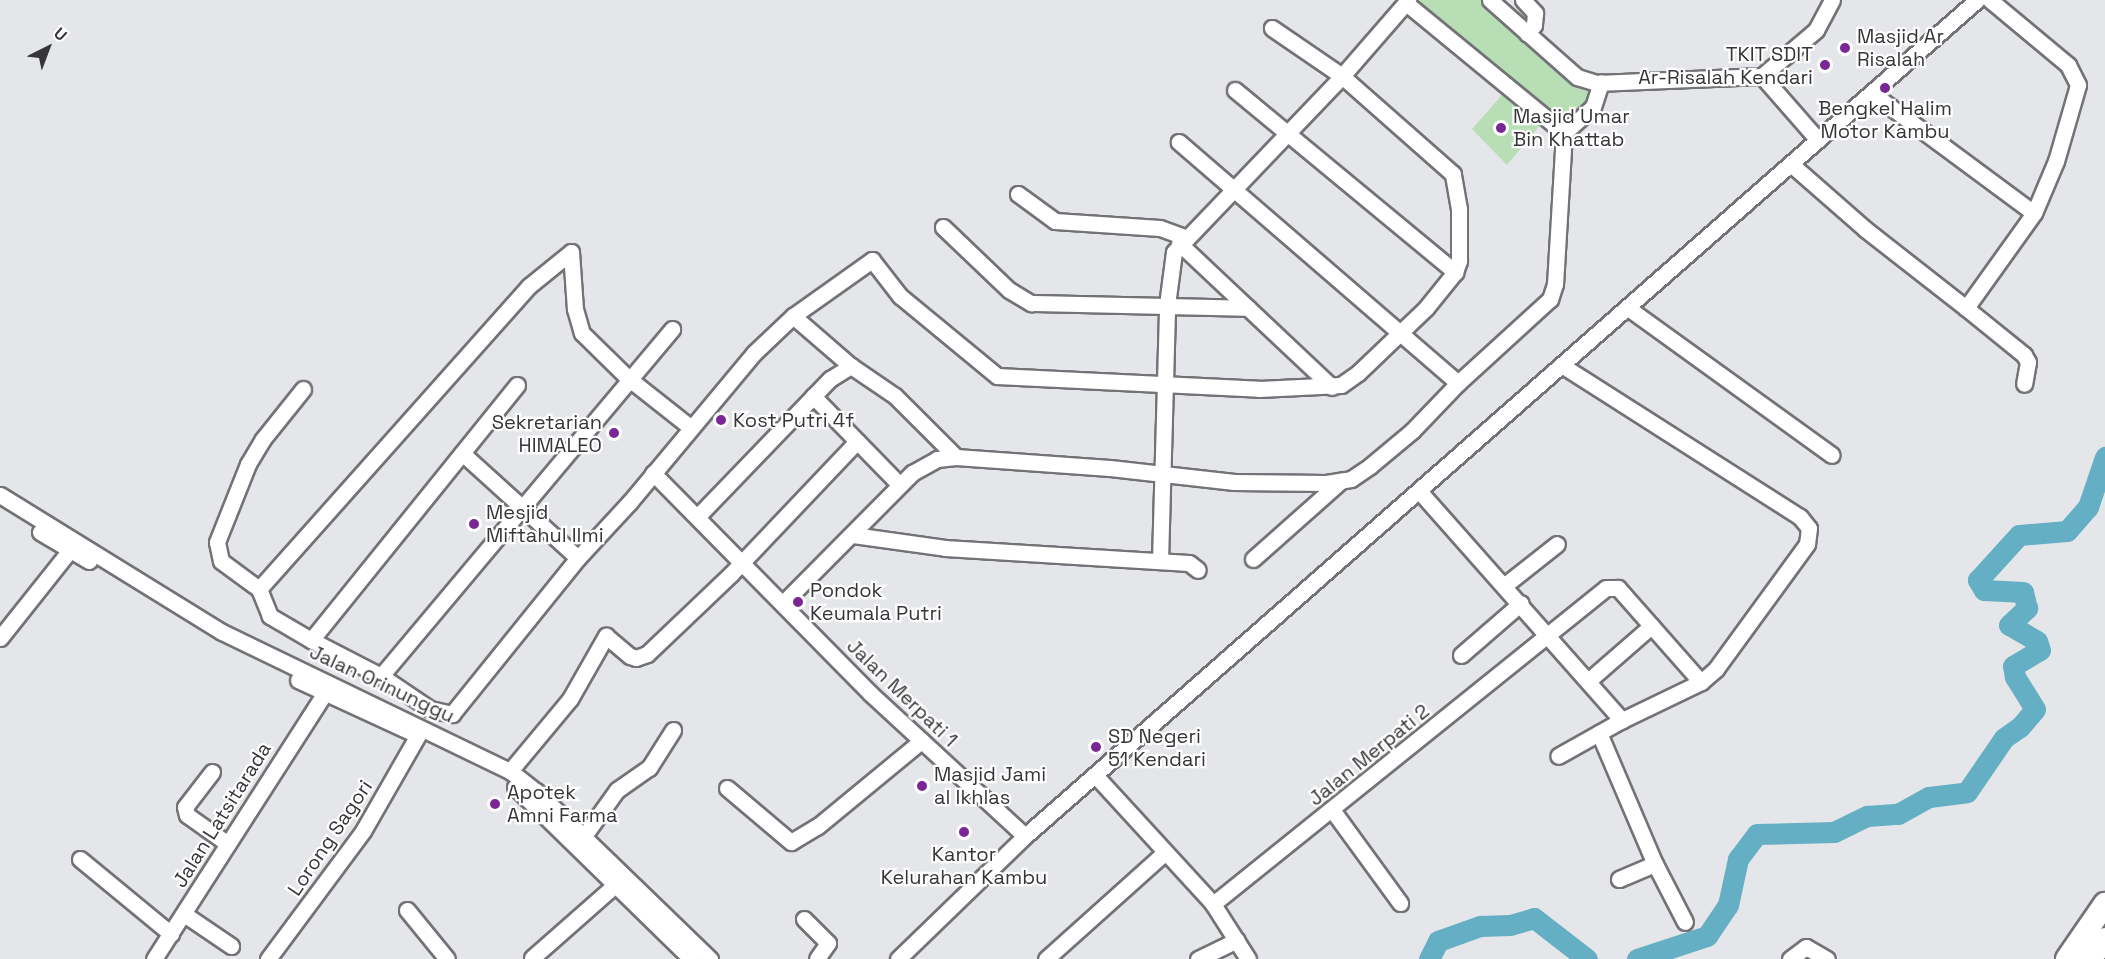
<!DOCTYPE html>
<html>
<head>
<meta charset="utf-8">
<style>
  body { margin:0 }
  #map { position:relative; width:2105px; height:959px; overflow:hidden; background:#e5e6ea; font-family:"Space Grotesk",sans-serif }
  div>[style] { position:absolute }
  .green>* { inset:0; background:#b8deb6 }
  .river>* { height:21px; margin:-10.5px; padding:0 10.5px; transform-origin:10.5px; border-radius:10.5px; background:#64afc4 }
  .roads { filter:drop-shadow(2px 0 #737377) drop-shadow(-2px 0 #737377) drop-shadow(0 2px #737377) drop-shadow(0 -2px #737377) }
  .minor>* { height:15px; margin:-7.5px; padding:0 7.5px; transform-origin:7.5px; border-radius:7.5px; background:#fff }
  .highway>* { height:22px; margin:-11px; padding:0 11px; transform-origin:11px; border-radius:11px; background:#fff }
  .dots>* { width:16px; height:16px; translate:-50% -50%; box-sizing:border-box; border:3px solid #fff; border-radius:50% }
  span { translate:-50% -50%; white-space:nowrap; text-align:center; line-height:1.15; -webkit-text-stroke:4.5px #fff; paint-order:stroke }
  .poi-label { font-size:20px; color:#363638 }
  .left { translate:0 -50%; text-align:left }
  .right { translate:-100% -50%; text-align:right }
  .street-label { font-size:20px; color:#363638 }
  .north { position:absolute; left:18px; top:18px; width:60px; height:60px; -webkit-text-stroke:4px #fff; paint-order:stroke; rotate:42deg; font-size:16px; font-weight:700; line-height:24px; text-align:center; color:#363638 }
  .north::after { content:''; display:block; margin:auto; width:21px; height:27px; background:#363638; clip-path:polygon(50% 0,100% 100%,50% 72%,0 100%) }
</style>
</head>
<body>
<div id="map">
  <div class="green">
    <div style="clip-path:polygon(1408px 0,1488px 0,1598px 87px,1564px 133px,1547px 117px,1507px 165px,1472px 129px,1508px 88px)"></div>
  </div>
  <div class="river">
    <div style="left:1429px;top:959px;width:20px;rotate:-63deg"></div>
    <div style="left:1438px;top:941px;width:45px;rotate:-19.7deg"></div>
    <div style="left:1480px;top:926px;width:30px;rotate:-2deg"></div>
    <div style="left:1510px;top:925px;width:25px;rotate:-16deg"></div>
    <div style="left:1534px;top:918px;width:67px;rotate:37.7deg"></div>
    <div style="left:1637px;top:959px;width:74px;rotate:-18.2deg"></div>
    <div style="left:1707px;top:936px;width:37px;rotate:-56deg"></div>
    <div style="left:1728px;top:905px;width:47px;rotate:-77.7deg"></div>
    <div style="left:1738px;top:859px;width:31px;rotate:-53deg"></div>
    <div style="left:1757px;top:834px;width:77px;rotate:-1.5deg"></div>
    <div style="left:1834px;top:832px;width:37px;rotate:-26deg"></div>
    <div style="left:1867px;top:816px;width:31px;rotate:-4deg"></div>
    <div style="left:1898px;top:814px;width:35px;rotate:-29deg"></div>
    <div style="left:1929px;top:797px;width:38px;rotate:-7deg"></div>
    <div style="left:1967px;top:792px;width:65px;rotate:-55.6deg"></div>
    <div style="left:2004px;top:738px;width:19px;rotate:-35deg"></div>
    <div style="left:2020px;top:727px;width:23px;rotate:-50deg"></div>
    <div style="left:2035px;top:709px;width:38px;rotate:-122deg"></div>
    <div style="left:2015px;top:677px;width:11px;rotate:-100deg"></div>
    <div style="left:2013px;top:666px;width:31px;rotate:-31deg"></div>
    <div style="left:2040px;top:650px;width:9px;rotate:-108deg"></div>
    <div style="left:2037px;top:641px;width:32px;rotate:-150deg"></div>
    <div style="left:2009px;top:625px;width:25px;rotate:-43deg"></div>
    <div style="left:2027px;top:608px;width:16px;rotate:-104deg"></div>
    <div style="left:2023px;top:592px;width:39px;rotate:-177deg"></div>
    <div style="left:1984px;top:590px;width:12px;rotate:-121deg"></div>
    <div style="left:1978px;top:580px;width:61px;rotate:-47.7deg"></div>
    <div style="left:2019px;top:535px;width:48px;rotate:-4.8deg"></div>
    <div style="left:2067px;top:531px;width:32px;rotate:-49deg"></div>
    <div style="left:2088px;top:507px;width:53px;rotate:-71.2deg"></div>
  </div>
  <div class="roads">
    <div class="minor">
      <div style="left:1490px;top:0;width:116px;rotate:41.5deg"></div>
      <div style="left:1577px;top:77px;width:21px;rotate:17deg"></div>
      <div style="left:1597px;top:83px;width:165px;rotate:-2.4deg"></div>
      <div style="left:1762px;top:76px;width:71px;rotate:-40.4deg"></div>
      <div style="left:1816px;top:30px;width:34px;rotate:-62deg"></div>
      <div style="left:1523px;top:0;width:18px;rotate:47deg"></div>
      <div style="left:1535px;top:13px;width:12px;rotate:95deg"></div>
      <div style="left:1534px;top:25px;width:11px;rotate:131deg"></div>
      <div style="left:1990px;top:0;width:102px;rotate:39.8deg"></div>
      <div style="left:2068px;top:65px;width:22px;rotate:63deg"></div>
      <div style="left:2078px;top:85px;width:79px;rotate:106.1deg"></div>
      <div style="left:2056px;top:161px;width:56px;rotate:112.9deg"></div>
      <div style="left:2034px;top:213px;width:117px;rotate:125.6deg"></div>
      <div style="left:1966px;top:308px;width:75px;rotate:39deg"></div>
      <div style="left:2024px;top:355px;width:8px;rotate:60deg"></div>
      <div style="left:2028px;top:362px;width:22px;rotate:100deg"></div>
      <div style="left:1406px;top:3px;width:205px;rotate:39.4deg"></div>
      <div style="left:1564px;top:133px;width:151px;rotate:93.4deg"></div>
      <div style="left:1555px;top:284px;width:16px;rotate:108deg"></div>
      <div style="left:1550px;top:299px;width:125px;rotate:137.6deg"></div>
      <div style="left:1762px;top:76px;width:85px;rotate:48.8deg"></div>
      <div style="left:1235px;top:90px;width:286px;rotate:39.6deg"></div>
      <div style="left:1873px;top:94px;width:200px;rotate:36.5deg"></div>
      <div style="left:1564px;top:133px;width:39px;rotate:-42deg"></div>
      <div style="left:1593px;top:107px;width:26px;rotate:-72deg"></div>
      <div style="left:1792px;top:165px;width:97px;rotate:41.2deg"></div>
      <div style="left:1865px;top:229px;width:128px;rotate:38deg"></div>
      <div style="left:1018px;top:194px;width:46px;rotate:36.1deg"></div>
      <div style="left:1055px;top:221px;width:105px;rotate:3.8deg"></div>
      <div style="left:1160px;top:228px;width:27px;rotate:20deg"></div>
      <div style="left:943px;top:227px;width:91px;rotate:43.7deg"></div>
      <div style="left:1009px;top:290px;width:26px;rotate:31deg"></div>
      <div style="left:1031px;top:303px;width:217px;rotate:1.3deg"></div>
      <div style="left:1179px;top:243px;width:210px;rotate:43.3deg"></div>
      <div style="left:1628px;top:308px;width:251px;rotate:35.8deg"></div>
      <div style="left:793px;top:316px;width:77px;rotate:40.8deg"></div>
      <div style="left:1563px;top:366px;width:281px;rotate:32.5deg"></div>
      <div style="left:1800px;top:517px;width:14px;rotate:51deg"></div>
      <div style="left:1809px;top:528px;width:16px;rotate:97deg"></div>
      <div style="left:1807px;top:544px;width:155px;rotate:126.1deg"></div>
      <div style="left:1716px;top:669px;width:20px;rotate:139deg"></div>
      <div style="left:1701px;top:682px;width:88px;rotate:154.3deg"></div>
      <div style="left:517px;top:385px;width:328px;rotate:128.9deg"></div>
      <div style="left:311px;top:640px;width:48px;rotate:-149.7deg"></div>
      <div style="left:270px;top:616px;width:29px;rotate:-112deg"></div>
      <div style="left:259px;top:589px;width:406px;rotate:-48.3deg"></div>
      <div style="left:529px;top:286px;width:54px;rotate:-39deg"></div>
      <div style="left:571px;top:252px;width:57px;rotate:86deg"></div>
      <div style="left:575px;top:309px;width:25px;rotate:74deg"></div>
      <div style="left:582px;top:333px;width:64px;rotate:44.4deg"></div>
      <div style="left:628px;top:378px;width:79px;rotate:38.3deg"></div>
      <div style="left:813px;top:396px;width:124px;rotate:45.7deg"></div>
      <div style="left:462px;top:453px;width:156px;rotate:42.2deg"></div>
      <div style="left:653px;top:473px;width:310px;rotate:45.4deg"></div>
      <div style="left:871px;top:694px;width:209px;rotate:42.7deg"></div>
      <div style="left:1420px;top:492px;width:305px;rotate:48.5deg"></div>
      <div style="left:1622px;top:720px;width:73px;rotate:150.6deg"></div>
      <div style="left:0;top:495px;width:261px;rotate:31.7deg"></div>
      <div style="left:222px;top:632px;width:320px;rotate:25.8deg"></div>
      <div style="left:510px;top:771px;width:33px;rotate:38deg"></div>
      <div style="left:536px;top:791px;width:242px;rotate:44deg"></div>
      <div style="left:698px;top:516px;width:190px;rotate:-46.1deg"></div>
      <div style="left:830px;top:379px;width:25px;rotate:-32deg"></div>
      <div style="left:851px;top:366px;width:53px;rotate:34.3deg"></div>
      <div style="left:895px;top:396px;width:86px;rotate:45deg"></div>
      <div style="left:956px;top:457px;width:154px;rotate:4.1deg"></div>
      <div style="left:1110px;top:468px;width:125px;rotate:6.4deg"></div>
      <div style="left:1234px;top:482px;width:92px;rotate:0.6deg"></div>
      <div style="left:1326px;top:483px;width:25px;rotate:-9deg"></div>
      <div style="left:1351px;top:479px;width:23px;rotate:-34deg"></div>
      <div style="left:1370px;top:466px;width:55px;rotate:-39.8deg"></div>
      <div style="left:1412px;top:431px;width:66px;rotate:-46.2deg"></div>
      <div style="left:1458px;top:383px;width:369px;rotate:-139.2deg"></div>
      <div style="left:40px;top:532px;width:57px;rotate:30.6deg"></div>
      <div style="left:853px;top:535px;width:93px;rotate:8deg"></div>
      <div style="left:945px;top:548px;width:244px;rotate:3.5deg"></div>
      <div style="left:1189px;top:563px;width:11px;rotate:38deg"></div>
      <div style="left:1253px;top:559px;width:118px;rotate:-41.6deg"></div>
      <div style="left:1160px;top:561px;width:256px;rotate:-88.4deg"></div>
      <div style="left:1167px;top:305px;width:53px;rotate:-82.5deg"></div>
      <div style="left:1174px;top:252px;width:243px;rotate:-46.3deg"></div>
      <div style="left:1342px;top:76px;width:85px;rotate:-145.6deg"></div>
      <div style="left:1505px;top:585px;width:66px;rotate:-38.3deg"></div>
      <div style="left:259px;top:589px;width:47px;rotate:-143.6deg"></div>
      <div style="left:221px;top:561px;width:19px;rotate:-102deg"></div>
      <div style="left:217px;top:542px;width:84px;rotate:-68.3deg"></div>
      <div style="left:248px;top:464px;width:29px;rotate:-59deg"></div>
      <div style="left:263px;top:439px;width:64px;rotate:-51.3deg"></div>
      <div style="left:784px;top:602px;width:182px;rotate:-45.2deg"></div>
      <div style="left:912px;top:473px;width:29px;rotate:-29deg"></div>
      <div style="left:937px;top:459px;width:19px;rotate:-6deg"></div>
      <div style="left:0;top:638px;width:112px;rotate:-51.5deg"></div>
      <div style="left:311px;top:640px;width:79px;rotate:27.2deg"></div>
      <div style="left:381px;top:676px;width:59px;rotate:34deg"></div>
      <div style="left:430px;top:709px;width:23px;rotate:13deg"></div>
      <div style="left:452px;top:714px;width:201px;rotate:-51.1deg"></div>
      <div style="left:578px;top:558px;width:75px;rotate:-47.2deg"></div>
      <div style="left:629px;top:503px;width:195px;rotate:-50.2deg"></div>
      <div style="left:754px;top:353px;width:54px;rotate:-43.5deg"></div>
      <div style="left:793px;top:316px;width:97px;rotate:-35.3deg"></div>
      <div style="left:872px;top:260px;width:46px;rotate:52.1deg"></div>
      <div style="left:900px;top:296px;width:126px;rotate:39.5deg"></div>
      <div style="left:997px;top:376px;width:262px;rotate:2.8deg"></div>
      <div style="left:1259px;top:389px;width:82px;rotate:-2.8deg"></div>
      <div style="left:1341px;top:385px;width:21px;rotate:-35deg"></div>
      <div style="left:1358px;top:373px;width:94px;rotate:-43.7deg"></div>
      <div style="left:1426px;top:308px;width:46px;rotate:-51.1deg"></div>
      <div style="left:1455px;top:272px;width:12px;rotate:-70deg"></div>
      <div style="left:1459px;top:261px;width:52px;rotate:-90deg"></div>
      <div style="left:1459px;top:209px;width:36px;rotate:-100deg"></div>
      <div style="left:1453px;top:174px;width:148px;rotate:-138.6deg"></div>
      <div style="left:1342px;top:76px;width:101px;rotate:-49deg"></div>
      <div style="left:1461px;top:655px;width:79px;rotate:-40.9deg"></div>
      <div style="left:381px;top:676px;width:453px;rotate:-50deg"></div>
      <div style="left:298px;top:680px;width:129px;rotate:24.8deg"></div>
      <div style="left:1588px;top:681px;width:84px;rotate:-41.1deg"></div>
      <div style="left:1599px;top:733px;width:142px;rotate:66.9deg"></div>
      <div style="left:1655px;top:864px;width:65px;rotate:62.7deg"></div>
      <div style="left:510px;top:771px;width:94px;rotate:-50.2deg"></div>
      <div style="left:570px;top:699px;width:73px;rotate:-60.3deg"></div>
      <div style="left:606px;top:636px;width:31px;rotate:40deg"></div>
      <div style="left:630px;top:656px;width:6px;rotate:18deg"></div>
      <div style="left:636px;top:658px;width:12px;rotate:-20deg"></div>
      <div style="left:647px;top:654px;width:116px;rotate:-43.6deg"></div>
      <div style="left:731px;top:574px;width:183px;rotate:-46.5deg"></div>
      <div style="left:212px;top:772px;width:44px;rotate:127.6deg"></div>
      <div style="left:185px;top:807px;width:8px;rotate:76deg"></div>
      <div style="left:187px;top:815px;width:50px;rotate:35.3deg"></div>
      <div style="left:1095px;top:775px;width:175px;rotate:47.5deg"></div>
      <div style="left:1213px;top:904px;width:65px;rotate:57.5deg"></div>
      <div style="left:515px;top:787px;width:246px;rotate:44.3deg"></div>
      <div style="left:727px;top:788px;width:84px;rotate:40.2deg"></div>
      <div style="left:791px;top:842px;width:31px;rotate:-31deg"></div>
      <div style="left:818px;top:826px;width:134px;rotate:-39.5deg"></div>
      <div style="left:1333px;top:811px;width:114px;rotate:53.9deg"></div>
      <div style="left:579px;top:843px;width:65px;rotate:-54.4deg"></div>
      <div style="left:617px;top:790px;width:39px;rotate:-35deg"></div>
      <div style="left:649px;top:768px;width:45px;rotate:-57.7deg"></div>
      <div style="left:80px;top:859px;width:118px;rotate:39.5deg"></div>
      <div style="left:1619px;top:879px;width:39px;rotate:-23deg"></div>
      <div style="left:1213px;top:904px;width:504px;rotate:-38.8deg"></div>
      <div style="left:1606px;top:588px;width:12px"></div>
      <div style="left:1618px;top:588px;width:125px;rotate:48.6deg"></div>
      <div style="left:407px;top:910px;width:63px;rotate:50.8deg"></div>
      <div style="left:184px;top:914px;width:57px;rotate:34.2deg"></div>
      <div style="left:804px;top:919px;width:34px;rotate:45deg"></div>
      <div style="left:828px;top:943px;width:19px;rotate:125deg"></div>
      <div style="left:532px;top:958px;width:113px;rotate:-41.4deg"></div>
      <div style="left:154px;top:959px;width:324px;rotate:-57.3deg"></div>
      <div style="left:268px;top:959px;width:159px;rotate:-53.4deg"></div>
      <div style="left:363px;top:831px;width:111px;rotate:-60.2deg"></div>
      <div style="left:898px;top:959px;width:177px;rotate:-44.1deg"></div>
      <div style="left:1025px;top:836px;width:1267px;rotate:-41.29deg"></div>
      <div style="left:1046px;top:959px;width:159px;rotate:-41.9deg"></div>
      <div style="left:1198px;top:959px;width:43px;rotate:-26deg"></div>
      <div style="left:1790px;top:959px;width:20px;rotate:-37deg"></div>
      <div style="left:1806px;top:947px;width:24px;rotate:30deg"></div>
    </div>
    <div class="highway">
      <div style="left:2067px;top:959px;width:67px;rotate:-55.4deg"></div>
      <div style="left:2090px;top:959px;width:25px;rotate:-53deg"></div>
    </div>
  </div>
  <div class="dots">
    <div style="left:1845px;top:48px;background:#7b2696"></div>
    <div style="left:1825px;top:65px;background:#7b2696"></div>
    <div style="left:1885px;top:88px;background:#7b2696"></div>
    <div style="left:1501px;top:128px;background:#7b2696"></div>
    <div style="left:721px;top:420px;background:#7b2696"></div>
    <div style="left:614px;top:433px;background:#7b2696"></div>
    <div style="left:474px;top:524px;background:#7b2696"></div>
    <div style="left:798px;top:602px;background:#7b2696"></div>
    <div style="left:1096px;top:747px;background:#7b2696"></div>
    <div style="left:922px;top:786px;background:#7b2696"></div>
    <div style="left:495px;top:804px;background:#7b2696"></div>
    <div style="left:964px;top:832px;background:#7b2696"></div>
  </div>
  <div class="poi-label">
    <span class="left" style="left:1857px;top:48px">Masjid Ar<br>Risalah</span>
    <span class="right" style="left:1813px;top:66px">TKIT SDIT<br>Ar-Risalah Kendari</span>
    <span style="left:1885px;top:120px">Bengkel Halim<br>Motor Kambu</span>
    <span class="left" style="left:1513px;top:128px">Masjid Umar<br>Bin Khattab</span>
    <span class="left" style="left:733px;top:420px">Kost Putri 4f</span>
    <span class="right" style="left:602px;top:434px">Sekretarian<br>HIMALEO</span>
    <span class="left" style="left:486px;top:524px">Mesjid<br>Miftahul Ilmi</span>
    <span class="left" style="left:810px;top:602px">Pondok<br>Keumala Putri</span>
    <span class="left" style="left:1108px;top:748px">SD Negeri<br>51 Kendari</span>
    <span class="left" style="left:934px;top:786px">Masjid Jami<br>al Ikhlas</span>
    <span class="left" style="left:507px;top:804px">Apotek<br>Amni Farma</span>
    <span style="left:964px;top:866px">Kantor<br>Kelurahan Kambu</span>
  </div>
  <div class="street-label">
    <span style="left:382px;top:684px;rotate:25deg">Jalan Orinunggu</span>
    <span style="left:902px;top:693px;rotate:44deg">Jalan Merpati 1</span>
    <span style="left:1369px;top:755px;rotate:-39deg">Jalan Merpati 2</span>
    <span style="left:222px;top:815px;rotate:-58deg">Jalan Latsitarada</span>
    <span style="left:330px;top:838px;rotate:-56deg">Lorong Sagori</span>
  </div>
  <div class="north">U</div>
</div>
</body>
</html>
